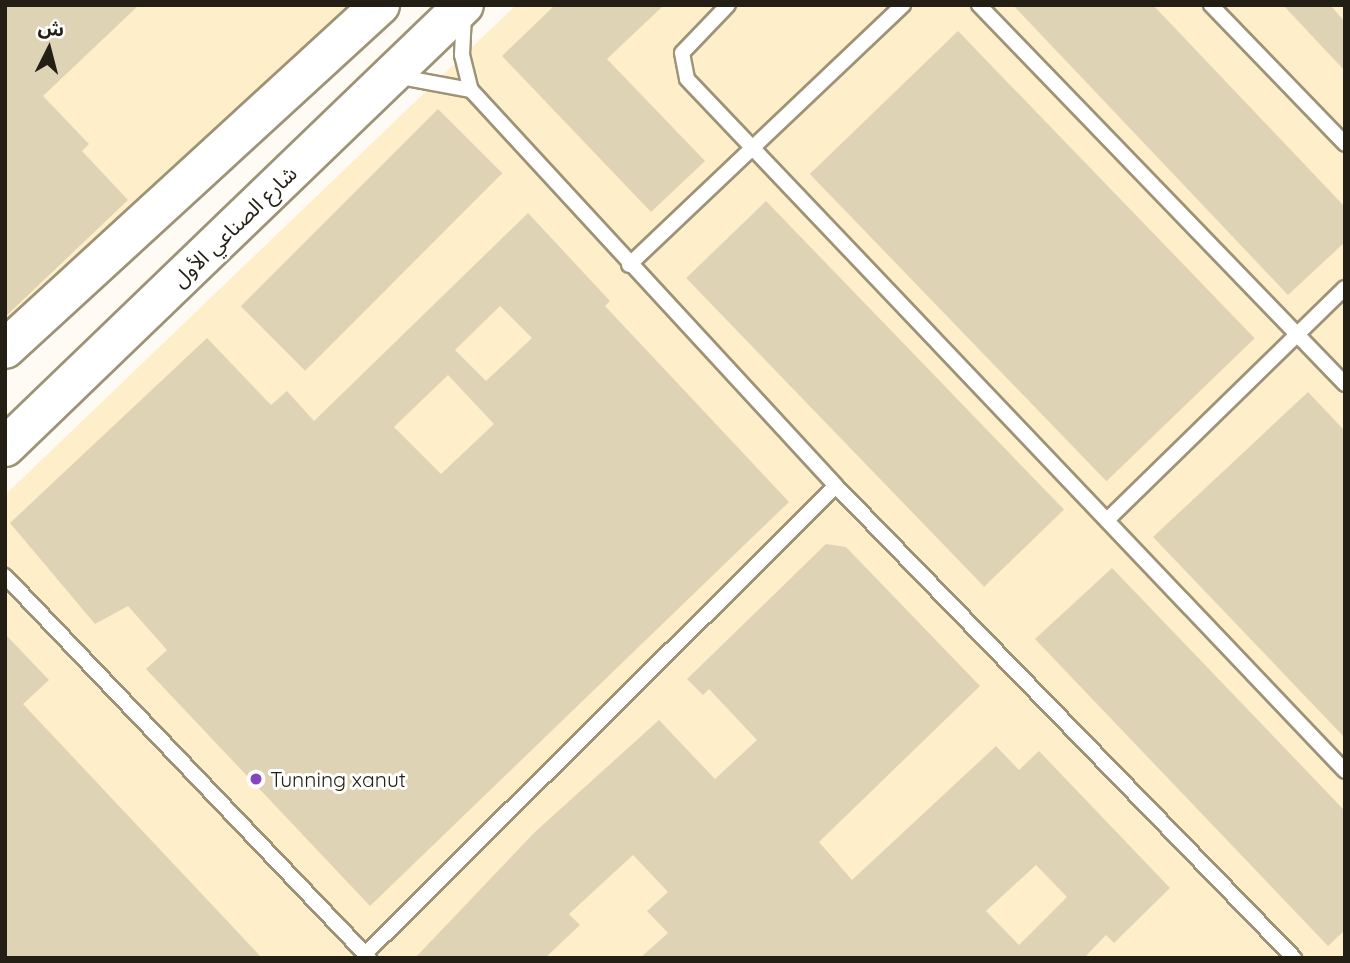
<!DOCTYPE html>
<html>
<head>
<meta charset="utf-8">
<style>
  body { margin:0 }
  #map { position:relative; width:1350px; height:963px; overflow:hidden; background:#fefbf5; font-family:Quicksand,"Noto Sans Arabic",sans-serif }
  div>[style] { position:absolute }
  .built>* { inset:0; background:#feefca }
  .building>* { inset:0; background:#dfd3b6; transform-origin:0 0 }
  .roads { filter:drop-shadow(2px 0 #9d9377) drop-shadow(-2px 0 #9d9377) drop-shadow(0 2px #9d9377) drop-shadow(0 -2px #9d9377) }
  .lane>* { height:14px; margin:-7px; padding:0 7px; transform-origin:7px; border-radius:7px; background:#fff }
  .secondary>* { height:38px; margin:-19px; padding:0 19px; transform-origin:19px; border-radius:19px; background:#fff }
  .dots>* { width:19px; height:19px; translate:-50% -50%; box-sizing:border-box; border:4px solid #fff; border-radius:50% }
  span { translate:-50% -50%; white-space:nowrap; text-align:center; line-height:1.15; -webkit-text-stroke:6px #fff; paint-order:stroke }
  .street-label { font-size:21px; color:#231f14 }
  .poi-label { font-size:21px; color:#231f14 }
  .left { translate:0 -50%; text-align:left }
  .frame { position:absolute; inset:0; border:7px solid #231f14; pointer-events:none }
  .north { position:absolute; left:14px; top:14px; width:70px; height:70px; -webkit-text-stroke:5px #fff; paint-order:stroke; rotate:6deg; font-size:19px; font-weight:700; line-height:28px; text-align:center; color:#231f14 }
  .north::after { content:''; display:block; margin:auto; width:24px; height:32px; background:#231f14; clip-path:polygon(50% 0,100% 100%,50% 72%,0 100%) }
</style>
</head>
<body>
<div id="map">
  <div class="built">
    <div style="clip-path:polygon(5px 5px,359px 5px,5px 349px)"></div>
    <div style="clip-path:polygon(516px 5px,1345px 5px,1345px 958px,5px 958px,5px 495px)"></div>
  </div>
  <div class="building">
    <div style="clip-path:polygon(5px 5px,139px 5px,43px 96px,89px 144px,82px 151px,128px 200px,5px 317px)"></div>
    <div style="clip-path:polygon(555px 5px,664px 5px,607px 59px,705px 161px,651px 212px,502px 56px)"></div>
    <div style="clip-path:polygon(1013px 5px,1153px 5px,1345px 207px,1345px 242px,1288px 295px)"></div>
    <div style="clip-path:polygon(1283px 5px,1330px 5px,1345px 22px,1345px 71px)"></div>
    <div style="left:958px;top:31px;width:427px;height:206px;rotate:46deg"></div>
    <div style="left:438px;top:109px;width:91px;height:279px;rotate:45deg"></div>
    <div style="left:766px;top:201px;width:429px;height:111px;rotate:46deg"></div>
    <div style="clip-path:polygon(evenodd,528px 213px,610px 301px,605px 306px,789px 502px,370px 906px,146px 669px,167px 650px,128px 606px,95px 624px,10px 523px,207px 338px,271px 405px,287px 391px,314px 421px,528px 213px,500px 306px,532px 338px,486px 381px,455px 350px,500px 306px,528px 213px,448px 375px,494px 424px,441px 474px,394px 427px,448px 375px)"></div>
    <div style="clip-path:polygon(1308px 392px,1345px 431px,1345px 738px,1153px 537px)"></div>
    <div style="clip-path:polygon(evenodd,826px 544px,846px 547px,980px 686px,819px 842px,852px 880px,996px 746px,1019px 770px,1039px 751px,1170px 888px,1114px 943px,1106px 935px,1084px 958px,640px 958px,668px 933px,647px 911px,668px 892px,633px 855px,569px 914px,580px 925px,545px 958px,415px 958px,535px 832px,659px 720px,715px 779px,757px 740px,709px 689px,703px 695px,687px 679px,826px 544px,1036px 865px,1067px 897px,1019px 945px,986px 911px,1036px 865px)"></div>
    <div style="clip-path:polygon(1112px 568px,1345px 811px,1345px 930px,1328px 946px,1035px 639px)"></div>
    <div style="clip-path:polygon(5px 634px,49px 680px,23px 704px,262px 958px,5px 958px)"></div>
  </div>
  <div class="roads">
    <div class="lane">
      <div style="left:728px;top:5px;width:66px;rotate:133.8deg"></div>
      <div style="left:682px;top:53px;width:26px;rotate:79deg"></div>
      <div style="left:687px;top:79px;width:955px;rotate:46.44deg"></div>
      <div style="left:979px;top:5px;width:527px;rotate:46deg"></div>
      <div style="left:1211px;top:5px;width:193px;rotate:46deg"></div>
      <div style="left:464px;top:15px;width:40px;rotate:92.9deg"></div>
      <div style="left:462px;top:55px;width:36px;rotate:76deg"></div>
      <div style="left:471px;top:90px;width:539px;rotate:47.33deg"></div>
      <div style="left:836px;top:486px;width:658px;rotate:45.86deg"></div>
      <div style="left:400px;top:77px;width:72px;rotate:10.4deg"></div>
      <div style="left:629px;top:265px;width:378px;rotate:-43.5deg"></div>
      <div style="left:1107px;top:520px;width:332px;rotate:-44.3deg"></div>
      <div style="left:5px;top:576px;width:528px;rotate:46.38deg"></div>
      <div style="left:365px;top:954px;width:664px;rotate:-44.82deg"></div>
    </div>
    <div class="secondary">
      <div style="left:5px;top:349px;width:509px;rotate:-42.53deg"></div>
      <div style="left:5px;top:447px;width:637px;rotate:-43.92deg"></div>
    </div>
  </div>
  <div class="dots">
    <div style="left:256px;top:779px;background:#8446bc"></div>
  </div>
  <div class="street-label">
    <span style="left:234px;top:226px;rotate:-44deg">شارع الصناعي الأول</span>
  </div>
  <div class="poi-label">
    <span class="left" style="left:270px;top:779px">Tunning xanut</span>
  </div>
  <div class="frame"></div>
  <div class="north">ش</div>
</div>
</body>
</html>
